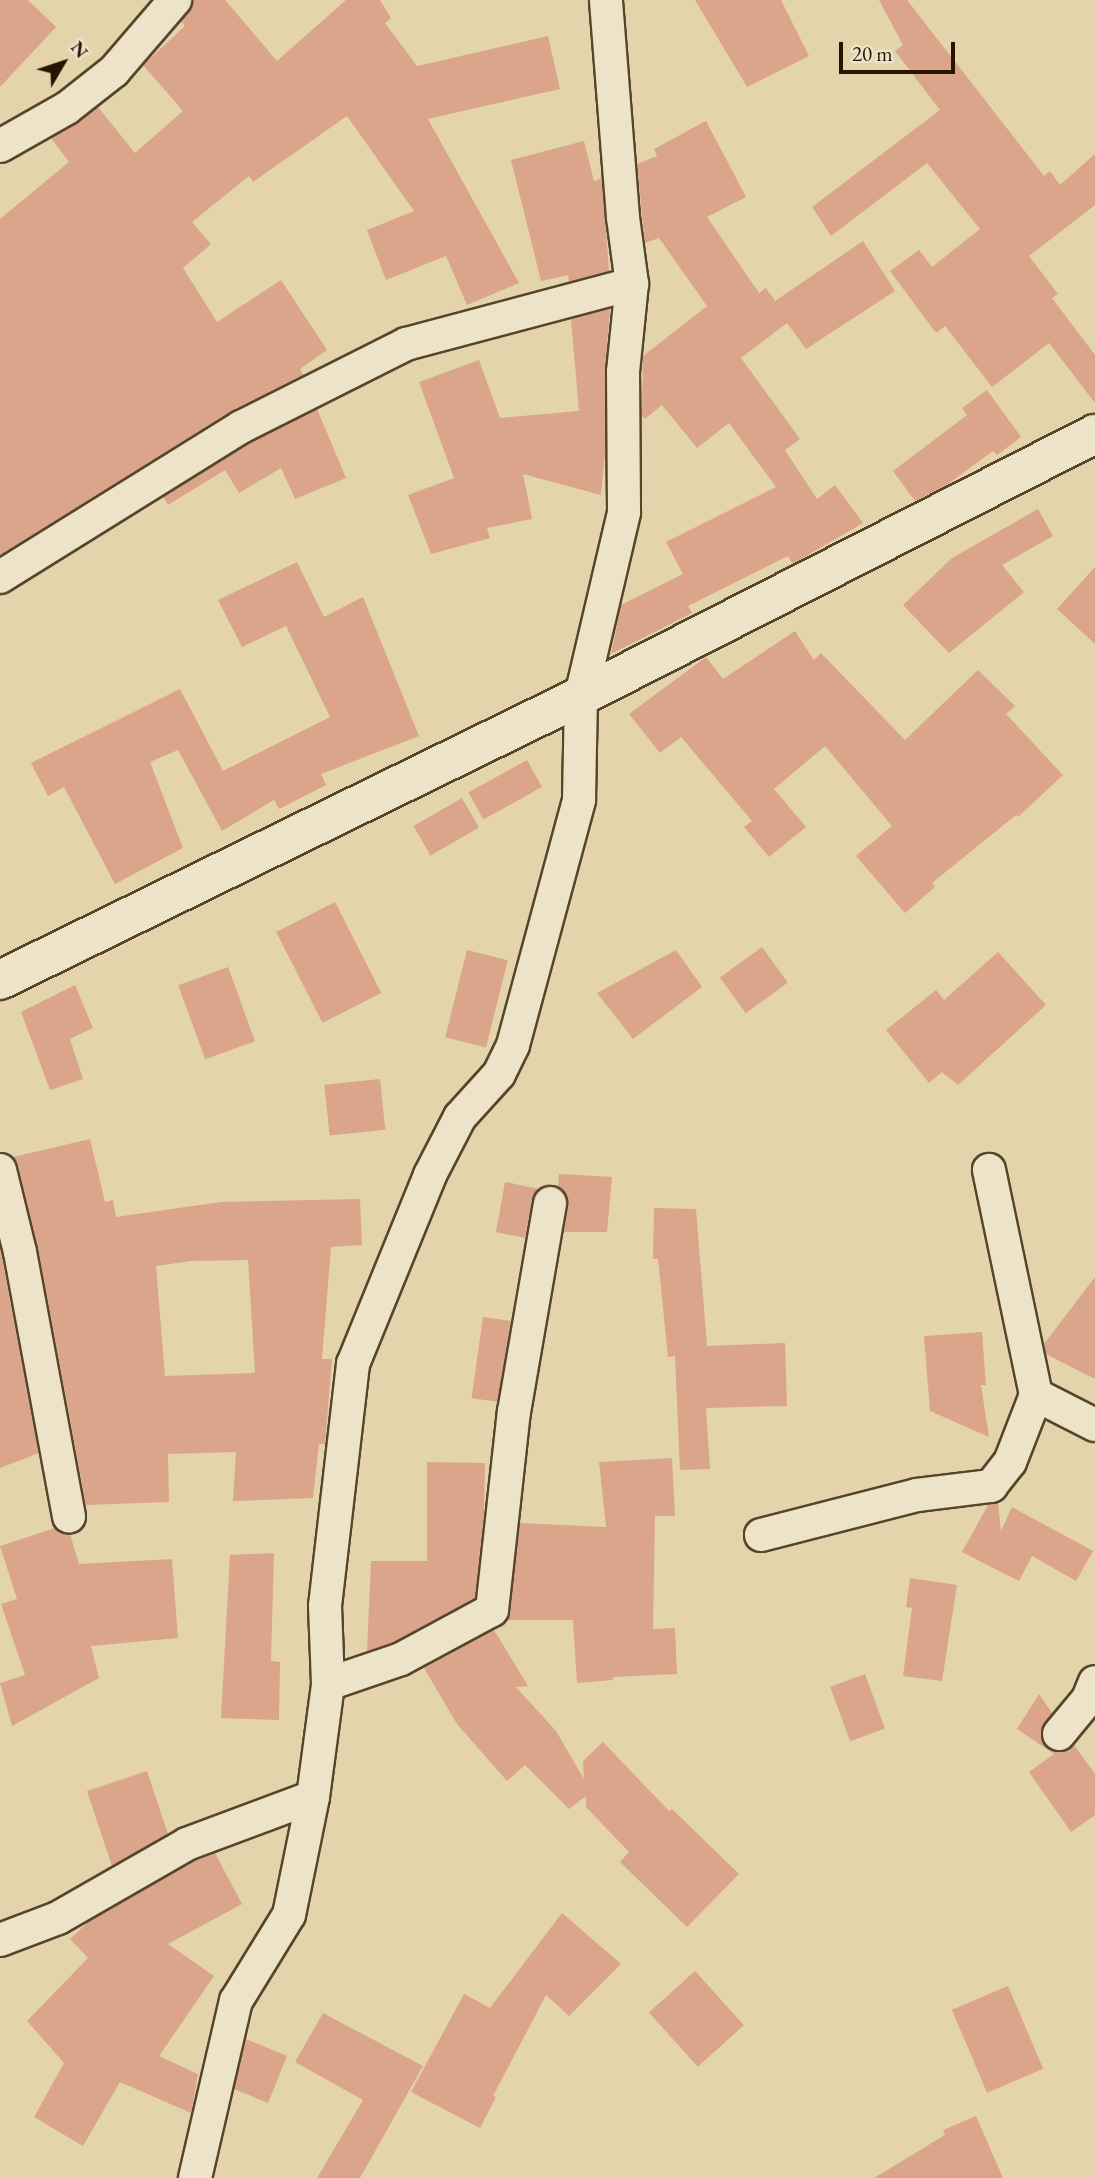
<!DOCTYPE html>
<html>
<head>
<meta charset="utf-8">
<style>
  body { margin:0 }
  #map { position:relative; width:1095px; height:2178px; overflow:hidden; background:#e4d4ab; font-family:"EB Garamond",serif }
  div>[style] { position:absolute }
  .building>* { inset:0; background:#daa58b; transform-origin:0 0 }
  .roads { filter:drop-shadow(2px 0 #56452b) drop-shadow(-2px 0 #56452b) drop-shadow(0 2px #56452b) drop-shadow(0 -2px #56452b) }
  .minor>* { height:32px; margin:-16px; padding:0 16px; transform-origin:16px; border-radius:16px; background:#ede3c8 }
  .secondary>* { height:38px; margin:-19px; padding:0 19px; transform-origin:19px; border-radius:19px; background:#ede3c8 }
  span { translate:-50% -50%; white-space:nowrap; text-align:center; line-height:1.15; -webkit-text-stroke:6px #ede3c8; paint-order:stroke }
  .north { position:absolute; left:28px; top:28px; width:70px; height:70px; -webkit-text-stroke:5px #ede3c8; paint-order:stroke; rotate:51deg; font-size:19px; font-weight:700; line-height:28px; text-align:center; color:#271500 }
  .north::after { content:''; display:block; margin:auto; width:24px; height:32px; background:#271500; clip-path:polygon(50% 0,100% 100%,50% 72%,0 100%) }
  .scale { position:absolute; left:839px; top:42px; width:116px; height:32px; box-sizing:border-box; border:4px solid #271500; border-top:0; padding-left:9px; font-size:21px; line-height:24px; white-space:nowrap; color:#271500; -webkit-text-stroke:5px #ede3c8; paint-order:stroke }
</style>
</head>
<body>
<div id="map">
  <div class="building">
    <div style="clip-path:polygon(0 0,28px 0,56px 27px,0 87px)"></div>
    <div style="clip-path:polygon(193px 0,225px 0,277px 61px,346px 0,380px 0,391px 18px,385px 23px,417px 66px,548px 36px,560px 89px,428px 119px,519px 283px,467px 305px,446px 256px,386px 280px,367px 230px,414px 211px,347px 116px,253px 182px,249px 176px,192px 222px,211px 244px,183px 268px,217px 322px,281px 280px,327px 350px,300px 369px,303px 375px,231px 411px,0 555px,0 219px,69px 162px,51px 138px,98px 107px,135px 153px,183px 111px,143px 65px,185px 26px,181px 21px,189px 11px)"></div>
    <div style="clip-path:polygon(695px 0,781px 0,809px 56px,747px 87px)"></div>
    <div style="clip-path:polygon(879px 0,907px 0,1044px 176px,1050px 171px,1060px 185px,1095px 154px,1095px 205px,1029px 256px,1058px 294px,1052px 298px,1095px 355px,1095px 403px,1049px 343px,992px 387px,945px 326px,936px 333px,890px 271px,919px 250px,932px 267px,980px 229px,927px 163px,831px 236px,812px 207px,940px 110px,895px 51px,903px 45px)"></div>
    <div style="clip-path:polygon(706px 121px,746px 197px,707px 217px,759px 293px,766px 288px,775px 301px,863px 241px,895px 291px,806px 349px,787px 323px,741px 358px,800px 439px,785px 450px,817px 499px,835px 485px,863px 523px,796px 562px,792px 563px,788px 556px,688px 606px,692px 613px,611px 654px,621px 605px,683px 574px,666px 542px,776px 487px,729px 423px,697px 448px,662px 405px,645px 419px,642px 416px,643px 356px,707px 306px,659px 238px,645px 243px,637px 164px,657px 156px,654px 149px)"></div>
    <div style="clip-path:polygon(584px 141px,594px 181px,602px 178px,609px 271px,569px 282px,568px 275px,541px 281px,511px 160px)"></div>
    <div style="clip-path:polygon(610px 309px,605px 370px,605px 453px,601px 495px,523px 474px,532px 519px,487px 528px,490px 538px,431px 554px,408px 495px,454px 478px,419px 382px,479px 360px,500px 418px,579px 411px,571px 319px)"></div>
    <div style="clip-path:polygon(987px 390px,1021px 437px,997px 455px,993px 451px,948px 484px,915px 501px,893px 471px,967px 415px,962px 408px)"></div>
    <div style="clip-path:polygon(317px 409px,346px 478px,295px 499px,281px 468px,239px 493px,225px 470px,168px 505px,163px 497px,250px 443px)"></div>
    <div style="clip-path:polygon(1038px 509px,1053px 536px,1002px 565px,1024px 592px,949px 653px,903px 605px,952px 558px)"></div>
    <div style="clip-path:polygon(297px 562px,324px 617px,363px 597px,419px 736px,321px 774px,326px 785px,279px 809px,274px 800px,222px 831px,178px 750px,150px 762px,183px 848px,115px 884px,64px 787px,48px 796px,31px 763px,180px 689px,223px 771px,330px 717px,286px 626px,242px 647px,218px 600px)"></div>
    <div style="clip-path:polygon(1095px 567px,1095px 644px,1057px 609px)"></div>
    <div style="clip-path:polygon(795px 631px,814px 660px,821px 653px,905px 740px,978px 670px,1015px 706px,1006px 714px,1063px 775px,1018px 817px,1016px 815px,932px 883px,935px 887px,905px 913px,856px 856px,892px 826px,825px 746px,774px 789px,806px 827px,769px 857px,744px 827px,752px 821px,681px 737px,660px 753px,629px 714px,706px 657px,723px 679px)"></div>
    <div style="left:527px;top:760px;width:31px;height:67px;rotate:61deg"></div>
    <div style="left:462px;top:798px;width:34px;height:56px;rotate:60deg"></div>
    <div style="left:335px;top:902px;width:102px;height:66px;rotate:63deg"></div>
    <div style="left:762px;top:947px;width:44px;height:52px;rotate:54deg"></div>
    <div style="left:467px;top:950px;width:42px;height:90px;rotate:14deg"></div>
    <div style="clip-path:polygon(676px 950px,702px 987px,633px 1039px,597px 993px)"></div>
    <div style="clip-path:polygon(998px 952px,1046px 1005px,958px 1085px,942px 1072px,929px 1083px,886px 1030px,936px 990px,944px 1000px)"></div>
    <div style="left:228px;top:967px;width:79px;height:53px;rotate:70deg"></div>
    <div style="clip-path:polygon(75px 985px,93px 1028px,70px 1039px,83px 1079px,50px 1090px,21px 1012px)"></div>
    <div style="left:380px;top:1079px;width:51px;height:56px;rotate:84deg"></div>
    <div style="clip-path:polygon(evenodd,90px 1139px,105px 1202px,113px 1200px,116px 1217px,221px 1202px,360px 1199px,362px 1245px,331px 1247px,322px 1359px,332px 1359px,325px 1444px,319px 1444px,313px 1498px,233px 1501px,236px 1452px,168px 1454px,169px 1502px,86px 1505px,38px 1248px,18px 1166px,13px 1157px,90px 1139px,248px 1260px,255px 1373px,165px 1376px,156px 1266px,191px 1261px,248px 1260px)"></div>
    <div style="clip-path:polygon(559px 1174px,612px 1177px,607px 1232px,564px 1232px,568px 1205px,567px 1196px,558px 1187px)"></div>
    <div style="clip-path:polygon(505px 1182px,539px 1189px,532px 1200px,525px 1238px,496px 1232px)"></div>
    <div style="clip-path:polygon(654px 1208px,696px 1209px,707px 1346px,785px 1343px,787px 1406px,706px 1408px,710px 1469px,680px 1470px,675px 1356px,668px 1357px,658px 1259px,653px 1259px)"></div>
    <div style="clip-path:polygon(0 1248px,39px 1453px,0 1468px)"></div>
    <div style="clip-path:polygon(1095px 1277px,1095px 1379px,1046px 1354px,1044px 1344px)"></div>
    <div style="left:483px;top:1317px;width:28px;height:82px;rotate:8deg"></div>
    <div style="clip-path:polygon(982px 1332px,986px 1385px,981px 1385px,989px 1437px,930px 1411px,924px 1336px)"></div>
    <div style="clip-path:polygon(672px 1458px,675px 1516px,655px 1516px,653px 1629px,675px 1628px,677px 1674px,613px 1677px,613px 1680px,577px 1683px,573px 1620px,507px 1620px,520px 1523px,606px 1527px,599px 1462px)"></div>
    <div style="clip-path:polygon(427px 1462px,485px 1463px,484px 1512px,475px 1598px,394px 1642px,367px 1651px,371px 1561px,427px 1561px)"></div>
    <div style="clip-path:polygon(998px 1502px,1001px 1531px,1012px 1507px,1093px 1551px,1076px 1581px,1032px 1556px,1019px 1581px,962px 1552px,988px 1505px)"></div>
    <div style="clip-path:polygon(55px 1528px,70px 1534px,79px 1564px,172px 1559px,178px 1638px,91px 1646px,99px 1678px,12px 1726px,0 1683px,25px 1675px,1px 1604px,17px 1599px,0 1546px)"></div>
    <div style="clip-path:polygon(274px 1553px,271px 1661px,280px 1662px,279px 1720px,221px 1718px,230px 1555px)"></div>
    <div style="clip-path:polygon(910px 1578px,957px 1585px,942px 1681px,903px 1676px,912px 1608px,906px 1607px)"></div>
    <div style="clip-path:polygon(494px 1630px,528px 1686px,516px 1687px,556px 1731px,584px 1779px,583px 1761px,603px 1742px,669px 1811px,672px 1809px,739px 1874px,687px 1927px,620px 1862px,629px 1852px,586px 1807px,586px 1796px,569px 1809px,525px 1765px,507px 1781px,457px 1724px,424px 1668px)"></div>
    <div style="left:865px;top:1674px;width:58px;height:37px;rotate:70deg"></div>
    <div style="clip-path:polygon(1039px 1694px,1052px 1713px,1041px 1730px,1042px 1741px,1057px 1752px,1066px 1751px,1074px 1745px,1095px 1774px,1095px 1815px,1071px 1832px,1029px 1772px,1054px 1754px,1017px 1729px)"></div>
    <div style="clip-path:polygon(147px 1771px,168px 1834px,112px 1866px,87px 1791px)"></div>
    <div style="clip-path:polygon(215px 1853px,242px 1904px,168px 1944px,214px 1976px,159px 2056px,198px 2074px,191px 2113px,120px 2082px,83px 2146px,34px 2117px,64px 2063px,27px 2021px,88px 1958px,70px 1939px,88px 1922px,195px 1861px)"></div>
    <div style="clip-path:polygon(562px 1913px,621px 1964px,569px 2016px,546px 1995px,493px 2096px,496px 2097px,480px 2128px,411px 2092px,464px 1994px,490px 2008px)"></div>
    <div style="left:695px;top:1971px;width:73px;height:62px;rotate:48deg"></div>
    <div style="left:1008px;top:1986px;width:90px;height:61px;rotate:67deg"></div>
    <div style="clip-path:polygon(323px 2013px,423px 2066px,360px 2178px,317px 2178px,363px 2100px,295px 2062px)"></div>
    <div style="clip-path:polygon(246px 2039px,287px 2056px,268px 2103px,234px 2089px)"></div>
    <div style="clip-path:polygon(976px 2116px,1003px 2178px,874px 2178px,945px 2135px,943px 2130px)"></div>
  </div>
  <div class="roads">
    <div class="minor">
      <div style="left:0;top:146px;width:77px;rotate:-29.6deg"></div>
      <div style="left:67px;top:108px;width:60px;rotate:-38.2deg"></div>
      <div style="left:114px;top:71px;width:94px;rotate:-49.3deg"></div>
      <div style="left:0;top:577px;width:284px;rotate:-31.9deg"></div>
      <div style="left:241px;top:427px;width:185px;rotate:-26.7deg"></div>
      <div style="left:406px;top:344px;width:234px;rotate:-14.9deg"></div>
      <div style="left:0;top:1170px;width:84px;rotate:76.3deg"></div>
      <div style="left:20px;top:1252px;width:269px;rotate:79.5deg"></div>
      <div style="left:1036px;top:1395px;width:66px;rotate:27deg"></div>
      <div style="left:761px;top:1535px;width:161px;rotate:-14.4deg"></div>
      <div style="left:917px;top:1495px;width:75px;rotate:-6.9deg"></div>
      <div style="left:991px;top:1486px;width:31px;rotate:-52deg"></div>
      <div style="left:1010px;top:1462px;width:72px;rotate:-68.8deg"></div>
      <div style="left:1036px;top:1395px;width:230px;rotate:-101.8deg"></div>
      <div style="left:328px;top:1684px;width:77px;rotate:-18.9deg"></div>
      <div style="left:401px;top:1659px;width:103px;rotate:-28.3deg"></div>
      <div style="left:492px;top:1610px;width:199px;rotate:-83.7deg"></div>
      <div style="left:514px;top:1412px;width:212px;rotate:-80.2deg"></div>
      <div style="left:1059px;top:1734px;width:45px;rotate:-50.4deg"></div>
      <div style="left:1088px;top:1699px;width:18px;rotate:-68deg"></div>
      <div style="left:0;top:1940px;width:62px;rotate:-20.8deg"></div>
      <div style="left:58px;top:1918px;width:149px;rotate:-29.8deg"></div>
      <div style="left:187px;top:1844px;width:134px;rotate:-20.5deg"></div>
      <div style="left:195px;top:2178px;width:182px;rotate:-77deg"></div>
      <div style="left:236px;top:2001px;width:101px;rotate:-58.4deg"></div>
      <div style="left:289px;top:1915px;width:120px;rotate:-78.5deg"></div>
      <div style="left:313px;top:1797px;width:114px;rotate:-82.4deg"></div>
      <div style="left:328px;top:1684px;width:78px;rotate:-92.2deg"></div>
      <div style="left:325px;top:1606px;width:244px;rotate:-83.4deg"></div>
      <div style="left:353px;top:1364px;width:204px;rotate:-67.8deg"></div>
      <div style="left:430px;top:1175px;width:65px;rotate:-62.7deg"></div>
      <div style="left:460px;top:1117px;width:58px;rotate:-47.8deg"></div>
      <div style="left:499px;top:1074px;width:32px;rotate:-64deg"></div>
      <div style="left:513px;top:1045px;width:254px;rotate:-74.9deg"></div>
      <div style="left:579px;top:800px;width:104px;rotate:-88.9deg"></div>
      <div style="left:581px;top:696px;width:189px;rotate:-76.8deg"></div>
      <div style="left:624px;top:512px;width:140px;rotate:-90.4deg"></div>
      <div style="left:623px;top:372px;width:88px;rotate:-84.2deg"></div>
      <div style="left:632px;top:284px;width:68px;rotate:-97.7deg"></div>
      <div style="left:623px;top:217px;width:218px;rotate:-94.5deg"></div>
    </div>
    <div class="secondary">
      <div style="left:0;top:980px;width:647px;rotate:-26.05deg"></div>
      <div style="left:581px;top:696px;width:577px;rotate:-27.01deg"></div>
    </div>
  </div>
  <div class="north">N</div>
  <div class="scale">20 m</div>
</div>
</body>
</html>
